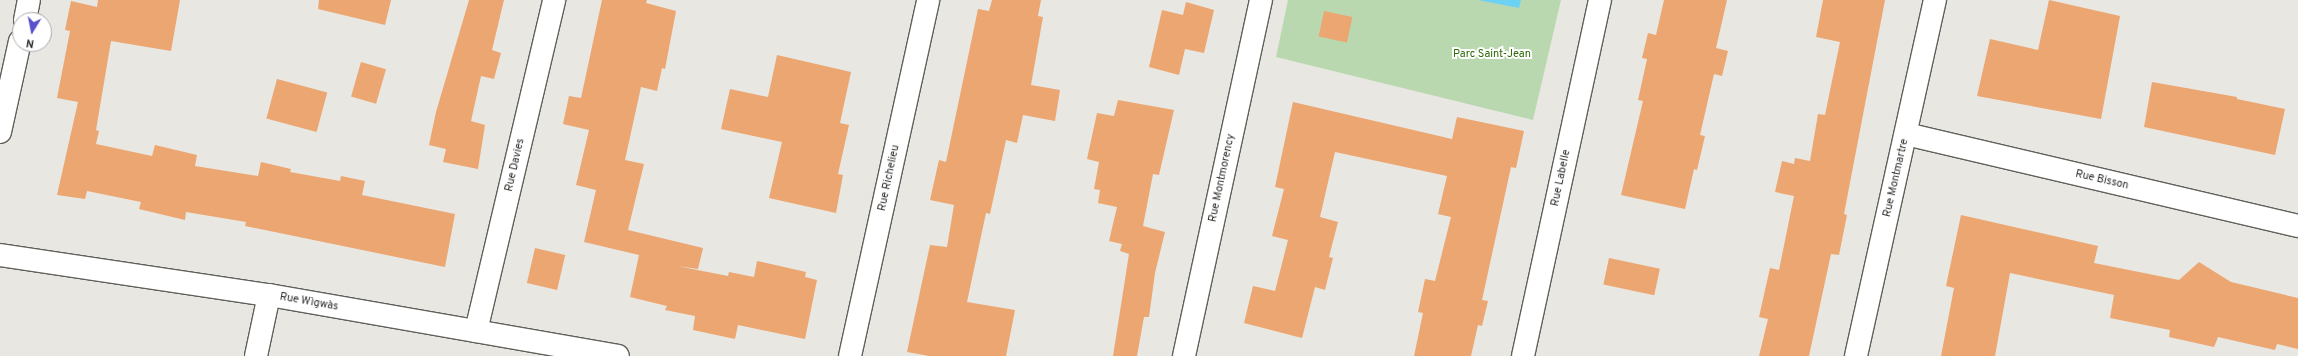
<!DOCTYPE html>
<html>
<head>
<meta charset="utf-8">
<style>
  body { margin:0 }
  #map { position:relative; width:2298px; height:356px; overflow:hidden; background:#e9e7e2; font-family:Overpass,sans-serif }
  div>[style] { position:absolute }
  .green>* { inset:0; background:#bad8af }
  .water>* { inset:0; background:#6cd2f4 }
  .building>* { inset:0; background:#eba671; transform-origin:0 0 }
  .roads { filter:drop-shadow(1px 0 #605f5a) drop-shadow(-1px 0 #605f5a) drop-shadow(0 1px #605f5a) drop-shadow(0 -1px #605f5a) }
  .minor>* { height:22px; margin:-11px; padding:0 11px; transform-origin:11px; border-radius:11px; background:#fff }
  span { translate:-50% -50%; white-space:nowrap; text-align:center; line-height:1.15; -webkit-text-stroke:4px #fff; paint-order:stroke }
  .park-label { font-size:11px; color:#2c6806 }
  .street-label { font-size:11px; color:#2e2d2b }
  .north { position:absolute; left:12px; top:12px; width:40px; height:40px; box-sizing:border-box; background:#fff; border:1px solid #ababaa; border-radius:50%; rotate:190deg; font-size:11px; font-weight:700; line-height:16px; text-align:center; color:#2e2d2b }
  .north::after { content:''; display:block; margin:auto; width:14px; height:18px; background:#5851c9; clip-path:polygon(50% 0,100% 100%,50% 72%,0 100%) }
</style>
</head>
<body>
<div id="map">
  <div class="green">
    <div style="clip-path:polygon(1288px 0,1561px 0,1533px 120px,1276px 57px)"></div>
  </div>
  <div class="water">
    <div style="clip-path:polygon(1478px 0,1521px 0,1519px 8px)"></div>
  </div>
  <div class="building">
    <div style="clip-path:polygon(98px 0,180px 0,171px 51px,111px 41px,96px 130px,99px 131px,96px 144px,152px 156px,155px 145px,197px 155px,195px 166px,258px 176px,261px 162px,291px 169px,290px 172px,340px 181px,341px 176px,365px 181px,362px 195px,455px 214px,445px 267px,245px 226px,246px 222px,186px 212px,185px 220px,139px 209px,141px 202px,87px 191px,85px 199px,57px 195px,78px 102px,57px 98px,70px 31px,65px 30px,71px 1px,97px 7px)"></div>
    <div style="clip-path:polygon(319px 0,391px 0,385px 25px,318px 9px)"></div>
    <div style="clip-path:polygon(469px 0,504px 0,492px 50px,501px 53px,494px 79px,481px 76px,471px 121px,485px 125px,478px 169px,443px 162px,446px 149px,429px 145px,436px 112px)"></div>
    <div style="clip-path:polygon(602px 0,647px 0,646px 3px,676px 11px,665px 69px,662px 68px,657px 91px,641px 87px,625px 160px,644px 164px,628px 230px,703px 248px,698px 269px,677px 266px,728px 276px,729px 272px,754px 277px,757px 261px,806px 272px,805px 277px,817px 280px,805px 339px,738px 325px,735px 339px,693px 330px,695px 316px,665px 310px,667px 306px,630px 297px,639px 255px,584px 242px,596px 190px,576px 185px,589px 130px,563px 124px,569px 96px,581px 98px)"></div>
    <div style="clip-path:polygon(992px 0,1041px 0,1038px 16px,1043px 17px,1031px 85px,1060px 90px,1055px 121px,1023px 115px,1017px 143px,1006px 140px,990px 214px,986px 213px,967px 302px,1015px 310px,1006px 356px,929px 356px,907px 352px,930px 245px,947px 247px,954px 205px,930px 200px,939px 160px,946px 162px,978px 9px,989px 11px)"></div>
    <div style="clip-path:polygon(1664px 0,1727px 0,1716px 48px,1728px 51px,1722px 76px,1714px 74px,1700px 135px,1705px 136px,1697px 170px,1694px 169px,1685px 209px,1621px 195px,1643px 101px,1638px 100px,1647px 59px,1642px 58px,1648px 33px,1656px 35px)"></div>
    <div style="clip-path:polygon(1823px 0,1885px 0,1844px 214px,1847px 215px,1839px 255px,1831px 254px,1809px 356px,1759px 356px,1768px 319px,1759px 317px,1770px 268px,1779px 270px,1794px 196px,1775px 192px,1782px 161px,1794px 164px,1795px 158px,1810px 161px,1818px 114px,1825px 115px,1840px 42px,1816px 37px)"></div>
    <div style="clip-path:polygon(2049px 0,2120px 16px,2101px 119px,1977px 96px,1990px 39px,2038px 50px)"></div>
    <div style="clip-path:polygon(1186px 2px,1214px 10px,1204px 53px,1185px 49px,1179px 75px,1149px 67px,1162px 10px,1183px 15px)"></div>
    <div style="left:1324px;top:11px;width:29px;height:26px;rotate:12deg"></div>
    <div style="clip-path:polygon(777px 55px,851px 72px,840px 123px,849px 125px,838px 174px,843px 175px,836px 213px,769px 198px,782px 142px,721px 129px,730px 89px,768px 97px)"></div>
    <div style="left:361px;top:62px;width:26px;height:36px;rotate:16deg"></div>
    <div style="left:277px;top:79px;width:52px;height:41px;rotate:15deg"></div>
    <div style="clip-path:polygon(2152px 82px,2237px 97px,2237px 99px,2285px 109px,2275px 155px,2144px 127px)"></div>
    <div style="clip-path:polygon(1118px 100px,1174px 110px,1159px 175px,1153px 174px,1143px 226px,1165px 232px,1155px 273px,1149px 317px,1144px 317px,1137px 356px,1113px 356px,1129px 254px,1120px 251px,1122px 244px,1109px 241px,1117px 207px,1098px 203px,1100px 190px,1094px 189px,1099px 162px,1087px 159px,1097px 113px,1114px 116px)"></div>
    <div style="clip-path:polygon(1293px 102px,1452px 139px,1457px 117px,1524px 131px,1516px 168px,1511px 167px,1482px 300px,1488px 301px,1482px 326px,1478px 325px,1471px 356px,1414px 356px,1423px 313px,1418px 312px,1425px 279px,1435px 281px,1451px 217px,1438px 214px,1447px 176px,1335px 152px,1320px 217px,1338px 222px,1329px 257px,1333px 258px,1325px 290px,1315px 287px,1302px 338px,1244px 323px,1253px 286px,1275px 291px,1288px 240px,1272px 236px,1284px 189px,1275px 187px)"></div>
    <div style="clip-path:polygon(1961px 215px,2098px 246px,2094px 263px,2179px 280px,2199px 262px,2231px 282px,2298px 298px,2298px 349px,2277px 344px,2275px 350px,2218px 337px,2214px 347px,2169px 337px,2170px 330px,2110px 318px,2114px 295px,2010px 273px,1995px 356px,1941px 356px,1954px 288px,1946px 286px)"></div>
    <div style="left:535px;top:248px;width:31px;height:36px;rotate:13deg"></div>
    <div style="left:1609px;top:258px;width:52px;height:27px;rotate:12deg"></div>
  </div>
  <div class="roads">
    <div class="minor">
      <div style="left:25px;top:20px;width:20px;rotate:-79deg"></div>
      <div style="left:0;top:132px;width:93px;rotate:-77.6deg"></div>
      <div style="left:1906px;top:134px;width:403px;rotate:13.2deg"></div>
      <div style="left:0;top:255px;width:272px;rotate:8.5deg"></div>
      <div style="left:269px;top:295px;width:354px;rotate:9.9deg"></div>
      <div style="left:476px;top:331px;width:340px;rotate:-76.7deg"></div>
      <div style="left:256px;top:356px;width:62px;rotate:-78deg"></div>
      <div style="left:850px;top:356px;width:364px;rotate:-77.6deg"></div>
      <div style="left:1184px;top:356px;width:364px;rotate:-77.8deg"></div>
      <div style="left:1523px;top:356px;width:364px;rotate:-77.8deg"></div>
      <div style="left:1856px;top:356px;width:365px;rotate:-77.5deg"></div>
    </div>
  </div>
  <div class="park-label">
    <span style="left:1492px;top:54px">Parc Saint-Jean</span>
  </div>
  <div class="street-label">
    <span style="left:515px;top:165px;rotate:-77deg">Rue Davies</span>
    <span style="left:889px;top:178px;rotate:-78deg">Rue Richelieu</span>
    <span style="left:1222px;top:178px;rotate:-78deg">Rue Montmorency</span>
    <span style="left:1561px;top:178px;rotate:-78deg">Rue Labelle</span>
    <span style="left:1896px;top:178px;rotate:-77deg">Rue Montmartre</span>
    <span style="left:2102px;top:180px;rotate:13deg">Rue Bisson</span>
    <span style="left:309px;top:302px;rotate:10deg">Rue Wìgwàs</span>
  </div>
  <div class="north">N</div>
</div>
</body>
</html>
